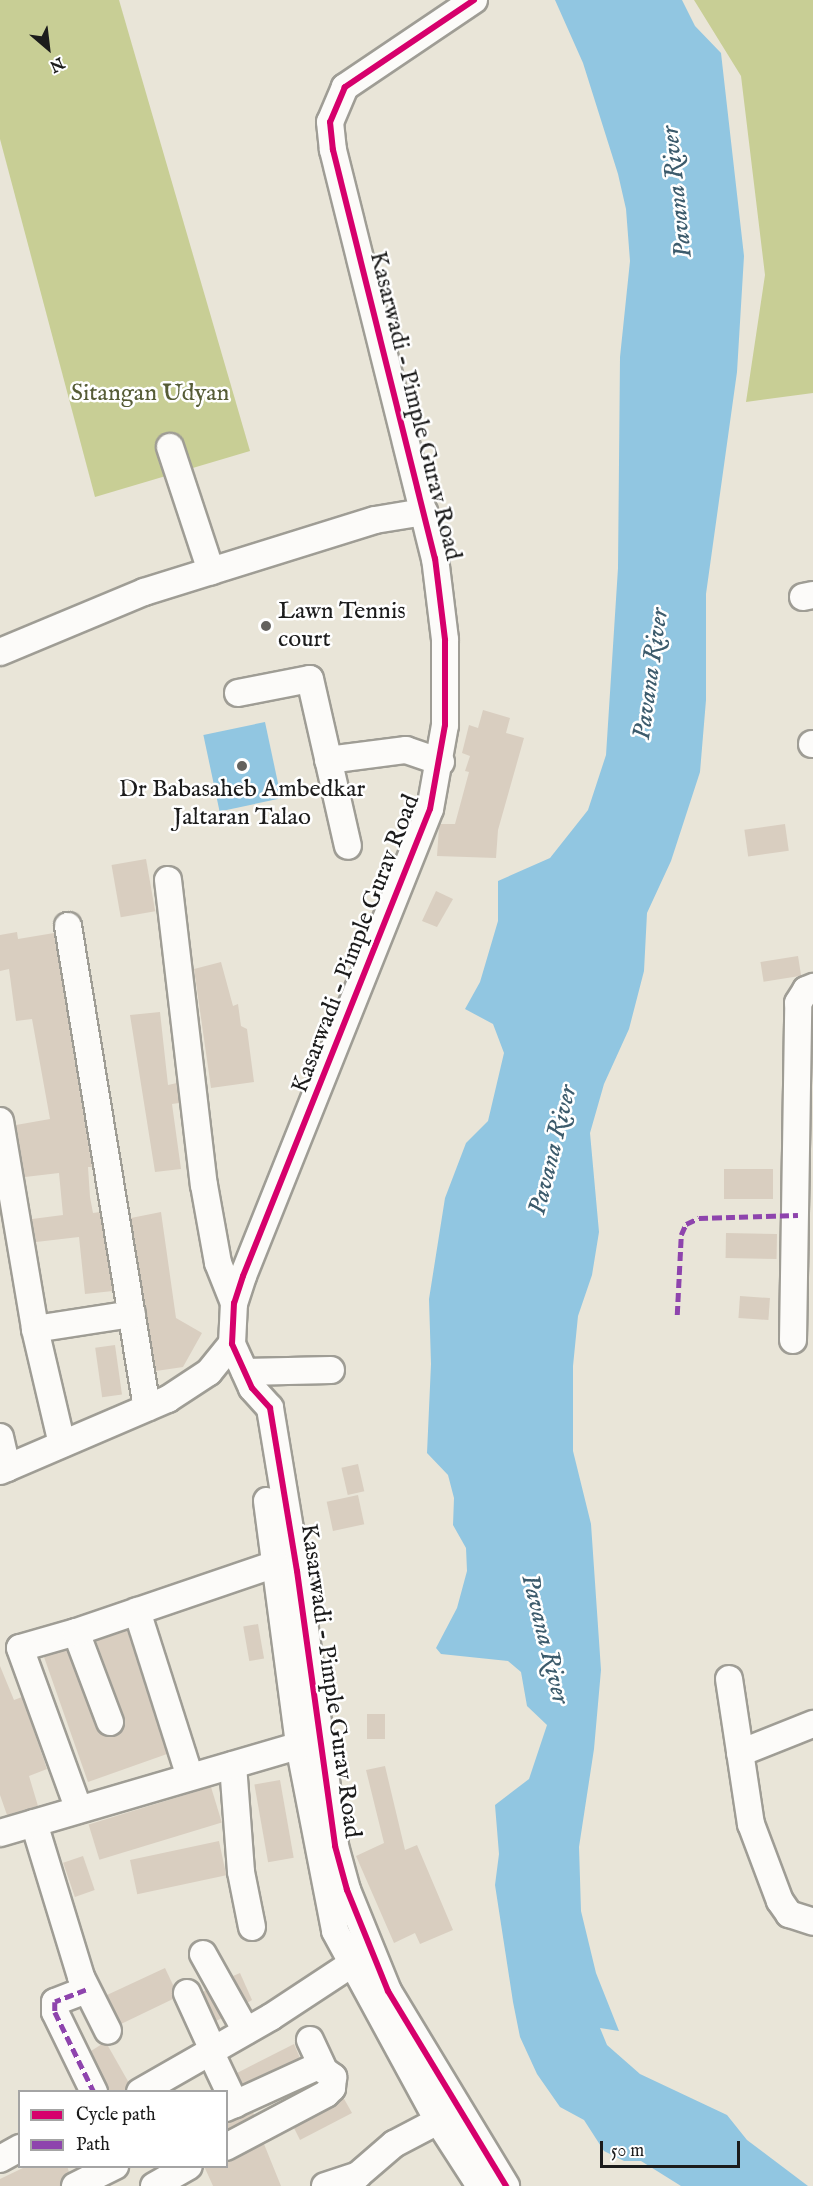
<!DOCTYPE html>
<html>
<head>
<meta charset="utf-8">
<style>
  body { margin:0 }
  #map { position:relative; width:813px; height:2186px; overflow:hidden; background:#e9e5d8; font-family:"IM FELL English",serif }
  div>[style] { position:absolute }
  .green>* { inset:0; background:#c8ce95 }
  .water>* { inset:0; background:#91c6e1; transform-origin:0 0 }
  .building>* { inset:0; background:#d9cec0; transform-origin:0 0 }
  .roads { filter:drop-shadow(2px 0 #9f9d95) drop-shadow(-2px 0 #9f9d95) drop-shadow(0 2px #9f9d95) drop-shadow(0 -2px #9f9d95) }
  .minor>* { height:26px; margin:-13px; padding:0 13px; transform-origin:13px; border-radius:13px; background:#fcfbf9 }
  .quiet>* { height:4.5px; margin-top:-2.25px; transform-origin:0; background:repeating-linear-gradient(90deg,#8e44ad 0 9px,transparent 0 13.5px) }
  .cycleway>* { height:6px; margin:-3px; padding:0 3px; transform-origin:3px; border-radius:3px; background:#d6006c }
  .dots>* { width:16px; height:16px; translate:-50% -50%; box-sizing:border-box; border:3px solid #fff; border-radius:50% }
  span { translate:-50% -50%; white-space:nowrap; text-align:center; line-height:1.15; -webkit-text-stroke:5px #fff; paint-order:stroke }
  .park-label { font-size:24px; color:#565c36 }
  .street-label { font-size:24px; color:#1c1c1c }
  .poi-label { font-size:24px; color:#1c1c1c }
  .left { translate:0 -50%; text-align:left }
  .water-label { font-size:26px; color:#3c5b6c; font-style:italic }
  .legend { position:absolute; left:18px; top:2090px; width:210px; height:78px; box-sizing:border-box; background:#fff; border:2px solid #a4a4a4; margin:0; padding:8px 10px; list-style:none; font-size:18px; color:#1c1c1c }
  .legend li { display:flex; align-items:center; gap:12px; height:30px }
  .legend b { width:30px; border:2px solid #a4a4a4 }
  .north { position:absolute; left:18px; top:18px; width:60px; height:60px; -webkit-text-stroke:4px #fff; paint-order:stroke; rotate:152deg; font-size:16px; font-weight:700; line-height:24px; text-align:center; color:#1c1c1c }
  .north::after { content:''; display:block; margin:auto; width:21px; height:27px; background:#1c1c1c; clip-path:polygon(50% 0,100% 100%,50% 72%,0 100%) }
  .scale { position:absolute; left:600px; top:2141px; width:140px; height:27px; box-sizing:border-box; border:3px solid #1c1c1c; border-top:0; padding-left:8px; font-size:18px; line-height:21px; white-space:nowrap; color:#1c1c1c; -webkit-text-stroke:4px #fff; paint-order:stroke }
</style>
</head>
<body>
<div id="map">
  <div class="green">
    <div style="clip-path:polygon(0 0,119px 0,250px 451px,95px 497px,0 139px)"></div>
    <div style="clip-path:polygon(694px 0,813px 0,813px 393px,746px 402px,765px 275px,741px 76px)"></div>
  </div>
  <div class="water">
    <div style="clip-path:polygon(555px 0,682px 0,695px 26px,721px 53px,744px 256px,737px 372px,706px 594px,706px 700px,700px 772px,671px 861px,647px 913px,644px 971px,629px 1029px,604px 1084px,590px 1133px,599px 1232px,592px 1275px,578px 1316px,573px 1366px,573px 1451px,591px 1524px,601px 1670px,594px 1749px,579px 1847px,581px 1911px,596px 1973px,619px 2031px,600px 2028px,607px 2045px,640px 2074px,727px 2115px,747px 2140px,808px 2186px,681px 2186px,641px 2161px,624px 2161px,604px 2151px,584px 2120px,560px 2107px,537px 2074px,520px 2037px,513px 2002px,495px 1885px,499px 1854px,495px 1805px,529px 1779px,547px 1725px,527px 1706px,521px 1672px,508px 1661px,441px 1654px,436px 1648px,457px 1608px,467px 1571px,466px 1548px,453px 1525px,454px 1498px,448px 1475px,427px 1453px,431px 1364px,429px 1299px,445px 1198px,466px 1143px,488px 1121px,504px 1053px,493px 1024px,465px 1009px,480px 982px,498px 921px,498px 881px,550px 858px,588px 810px,606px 755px,618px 568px,620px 357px,630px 261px,626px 209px,618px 174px,583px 63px)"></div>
    <div style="left:265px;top:722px;width:78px;height:63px;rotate:78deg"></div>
  </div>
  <div class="building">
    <div style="clip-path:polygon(483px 710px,510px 718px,506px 733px,524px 738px,498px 830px,496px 858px,437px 856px,439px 827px,440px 824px,455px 824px,469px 772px,465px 771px,470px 756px,462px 753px,469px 725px,478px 728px)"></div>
    <div style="left:785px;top:824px;width:27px;height:41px;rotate:82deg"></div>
    <div style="left:146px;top:859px;width:53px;height:35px;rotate:80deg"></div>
    <div style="clip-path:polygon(436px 891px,453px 899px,437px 927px,422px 921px)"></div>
    <div style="clip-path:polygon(17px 932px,18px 939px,54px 933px,92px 1167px,88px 1167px,90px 1197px,93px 1213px,100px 1212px,113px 1291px,85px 1294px,79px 1237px,36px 1242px,32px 1219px,63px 1215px,59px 1173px,25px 1177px,16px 1125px,50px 1119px,32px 1019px,16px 1021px,9px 969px,0 971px,0 935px)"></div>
    <div style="left:798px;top:956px;width:20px;height:38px;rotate:81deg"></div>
    <div style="clip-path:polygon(221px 962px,233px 1006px,238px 1004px,241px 1026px,247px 1029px,254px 1082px,211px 1088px,194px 969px)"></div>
    <div style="clip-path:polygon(160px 1012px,168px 1085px,177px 1083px,179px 1103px,172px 1104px,181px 1169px,155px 1172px,130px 1015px)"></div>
    <div style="left:724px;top:1169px;width:49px;height:30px"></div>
    <div style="clip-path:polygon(161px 1212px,176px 1318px,202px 1333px,183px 1367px,156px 1371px,131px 1218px)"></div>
    <div style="left:726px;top:1233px;width:51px;height:25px;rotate:1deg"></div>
    <div style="left:740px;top:1296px;width:30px;height:22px;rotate:4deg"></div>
    <div style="left:115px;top:1345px;width:50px;height:20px;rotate:82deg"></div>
    <div style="left:358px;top:1464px;width:28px;height:17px;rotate:77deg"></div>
    <div style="left:358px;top:1495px;width:30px;height:32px;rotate:78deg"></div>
    <div style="left:258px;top:1624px;width:35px;height:15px;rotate:80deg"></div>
    <div style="clip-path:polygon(127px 1630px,167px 1754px,88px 1782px,44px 1657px,67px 1650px,96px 1728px,107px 1737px,115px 1736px,122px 1731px,124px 1717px,96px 1641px)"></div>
    <div style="clip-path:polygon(0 1666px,14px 1700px,22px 1697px,47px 1769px,29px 1776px,38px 1806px,7px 1815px,0 1795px)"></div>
    <div style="left:367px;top:1714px;width:18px;height:25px"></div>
    <div style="clip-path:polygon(385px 1766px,405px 1850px,417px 1845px,453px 1930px,420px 1944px,415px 1933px,394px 1943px,356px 1856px,384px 1843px,366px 1770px)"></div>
    <div style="left:280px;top:1780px;width:79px;height:26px;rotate:80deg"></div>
    <div style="left:211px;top:1787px;width:37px;height:128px;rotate:73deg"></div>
    <div style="left:219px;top:1841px;width:35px;height:91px;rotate:78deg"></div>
    <div style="left:83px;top:1856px;width:36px;height:21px;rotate:71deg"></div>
    <div style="clip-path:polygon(165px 1968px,174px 1987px,173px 1999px,121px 2024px,107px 1995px)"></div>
    <div style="clip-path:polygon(240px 1973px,252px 2000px,247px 2003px,233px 1976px)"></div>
    <div style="clip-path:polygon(206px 1990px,222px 2018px,216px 2021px,203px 1992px)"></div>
    <div style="clip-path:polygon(102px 2044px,108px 2046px,129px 2083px,125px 2091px,109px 2091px,91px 2051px)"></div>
    <div style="clip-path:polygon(294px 2044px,300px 2058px,242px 2084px,237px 2073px)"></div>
    <div style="clip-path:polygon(343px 2097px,352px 2113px,300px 2140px,294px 2128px)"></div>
    <div style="clip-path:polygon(253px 2112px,254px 2115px,226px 2130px,226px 2123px)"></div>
    <div style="clip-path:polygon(264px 2144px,281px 2186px,213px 2186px,204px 2166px,226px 2166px,226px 2162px)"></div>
    <div style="clip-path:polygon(27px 2166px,67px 2166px,69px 2172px,60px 2186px,0 2186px,0 2179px)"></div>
  </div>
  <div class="roads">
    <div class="minor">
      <div style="left:474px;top:0;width:156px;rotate:146deg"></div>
      <div style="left:345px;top:87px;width:38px;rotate:113deg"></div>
      <div style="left:330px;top:122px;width:28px;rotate:84deg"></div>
      <div style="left:333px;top:150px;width:421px;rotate:76deg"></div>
      <div style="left:435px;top:558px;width:83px;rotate:83deg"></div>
      <div style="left:445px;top:640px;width:85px;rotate:90deg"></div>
      <div style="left:445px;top:725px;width:85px;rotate:100.1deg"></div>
      <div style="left:430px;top:809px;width:503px;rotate:111.82deg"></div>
      <div style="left:243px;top:1276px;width:28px;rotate:108deg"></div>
      <div style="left:234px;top:1303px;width:41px;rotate:92.8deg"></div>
      <div style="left:232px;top:1344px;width:48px;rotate:65.6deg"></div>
      <div style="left:252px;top:1388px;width:27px;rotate:48deg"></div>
      <div style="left:270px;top:1408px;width:165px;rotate:80.6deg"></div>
      <div style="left:297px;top:1571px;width:278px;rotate:82.1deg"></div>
      <div style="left:335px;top:1846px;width:46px;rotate:74.7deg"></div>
      <div style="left:347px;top:1890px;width:109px;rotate:67.9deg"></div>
      <div style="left:388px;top:1991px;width:228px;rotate:58.8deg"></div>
      <div style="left:170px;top:447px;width:131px;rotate:71.7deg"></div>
      <div style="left:803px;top:597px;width:10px;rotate:-11deg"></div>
      <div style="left:0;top:652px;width:156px;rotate:-22.6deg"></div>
      <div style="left:144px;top:592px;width:242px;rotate:-17.3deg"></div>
      <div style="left:375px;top:520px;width:50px;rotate:-9.3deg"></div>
      <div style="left:238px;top:693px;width:73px;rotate:-11deg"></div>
      <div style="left:310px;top:679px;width:171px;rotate:77.2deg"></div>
      <div style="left:812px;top:744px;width:1px"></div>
      <div style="left:328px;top:760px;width:79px;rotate:-7.3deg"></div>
      <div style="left:406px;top:750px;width:37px;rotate:19deg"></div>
      <div style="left:168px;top:880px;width:307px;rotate:83.3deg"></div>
      <div style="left:204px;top:1185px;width:79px;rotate:79.8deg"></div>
      <div style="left:218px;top:1263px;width:43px;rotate:68.2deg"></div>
      <div style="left:68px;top:926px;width:488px;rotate:80.7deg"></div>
      <div style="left:0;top:1121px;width:211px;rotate:80.4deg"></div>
      <div style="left:35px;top:1329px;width:118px;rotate:76.8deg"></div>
      <div style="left:35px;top:1329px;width:98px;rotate:-8.8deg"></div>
      <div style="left:793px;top:1340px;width:337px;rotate:-89.1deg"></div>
      <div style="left:798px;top:1003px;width:15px;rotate:-58deg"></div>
      <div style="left:806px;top:990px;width:8px;rotate:-23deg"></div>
      <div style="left:245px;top:1372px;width:86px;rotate:-1.3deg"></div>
      <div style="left:0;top:1437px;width:32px;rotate:77deg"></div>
      <div style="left:0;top:1471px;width:183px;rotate:-23.2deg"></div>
      <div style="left:168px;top:1399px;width:49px;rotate:-33.4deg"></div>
      <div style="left:209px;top:1372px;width:36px;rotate:-51deg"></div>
      <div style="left:267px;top:1501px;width:246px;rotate:82.5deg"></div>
      <div style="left:299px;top:1745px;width:189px;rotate:79deg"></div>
      <div style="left:335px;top:1931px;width:216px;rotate:61.5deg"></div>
      <div style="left:438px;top:2121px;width:77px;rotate:57.1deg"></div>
      <div style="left:137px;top:1611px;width:174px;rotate:72.3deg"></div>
      <div style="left:76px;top:1632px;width:58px;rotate:164.1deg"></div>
      <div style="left:20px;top:1648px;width:172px;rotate:70deg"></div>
      <div style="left:729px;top:1679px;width:147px;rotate:81.4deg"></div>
      <div style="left:751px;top:1824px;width:82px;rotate:69.4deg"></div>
      <div style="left:780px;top:1901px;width:16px;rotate:55deg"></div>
      <div style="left:789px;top:1914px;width:25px;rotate:18deg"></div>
      <div style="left:110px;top:1722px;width:96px;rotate:-110.7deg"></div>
      <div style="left:76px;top:1632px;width:211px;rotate:-18.8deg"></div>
      <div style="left:740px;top:1753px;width:79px;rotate:-21.7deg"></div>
      <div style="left:233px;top:1765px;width:107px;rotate:85.7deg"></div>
      <div style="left:241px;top:1872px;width:56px;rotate:78.7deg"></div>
      <div style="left:34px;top:1823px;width:161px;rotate:73deg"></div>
      <div style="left:81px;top:1977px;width:60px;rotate:63.4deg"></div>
      <div style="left:0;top:1833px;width:327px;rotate:-16.3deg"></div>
      <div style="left:203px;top:1954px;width:88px;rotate:60.8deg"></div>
      <div style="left:86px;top:1990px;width:33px;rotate:159deg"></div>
      <div style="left:55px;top:2002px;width:10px;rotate:90deg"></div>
      <div style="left:55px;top:2012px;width:89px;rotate:64deg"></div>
      <div style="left:187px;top:1993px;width:63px;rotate:65.5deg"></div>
      <div style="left:310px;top:2040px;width:29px;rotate:65deg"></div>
      <div style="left:210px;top:2051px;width:59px;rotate:64.7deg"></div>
      <div style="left:140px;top:2092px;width:151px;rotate:-29.8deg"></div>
      <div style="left:271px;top:2017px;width:113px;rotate:-33.4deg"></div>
      <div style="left:226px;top:2108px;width:101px;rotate:-24.5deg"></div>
      <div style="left:318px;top:2066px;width:19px;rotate:36deg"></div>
      <div style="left:333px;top:2077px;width:11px;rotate:95deg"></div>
      <div style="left:332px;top:2088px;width:8px;rotate:135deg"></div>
      <div style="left:326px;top:2094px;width:113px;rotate:152.1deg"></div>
      <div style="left:0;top:2159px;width:23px;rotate:-29deg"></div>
      <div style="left:75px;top:2186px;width:45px;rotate:-26.6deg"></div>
      <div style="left:154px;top:2186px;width:40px;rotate:-29.7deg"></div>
      <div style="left:325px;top:2186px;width:35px;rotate:-18deg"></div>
      <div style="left:358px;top:2175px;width:48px;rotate:-40.7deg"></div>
      <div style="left:394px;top:2144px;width:50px;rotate:-27.6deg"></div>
    </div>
  </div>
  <div class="quiet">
    <div style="left:677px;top:1315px;width:80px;rotate:-87.1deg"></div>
    <div style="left:681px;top:1235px;width:12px;rotate:-66deg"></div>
    <div style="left:686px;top:1224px;width:14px;rotate:-25deg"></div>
    <div style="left:699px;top:1218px;width:99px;rotate:-1.7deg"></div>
    <div style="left:86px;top:1990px;width:33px;rotate:159deg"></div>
    <div style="left:55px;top:2002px;width:10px;rotate:90deg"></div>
    <div style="left:55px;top:2012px;width:89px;rotate:64deg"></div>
  </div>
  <div class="cycleway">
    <div style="left:474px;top:0;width:156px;rotate:146deg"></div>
    <div style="left:345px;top:87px;width:38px;rotate:113deg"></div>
    <div style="left:330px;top:122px;width:28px;rotate:84deg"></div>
    <div style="left:333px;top:150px;width:421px;rotate:76deg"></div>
    <div style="left:435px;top:558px;width:83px;rotate:83deg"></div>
    <div style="left:445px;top:640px;width:85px;rotate:90deg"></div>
    <div style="left:445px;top:725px;width:85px;rotate:100.1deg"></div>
    <div style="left:430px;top:809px;width:503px;rotate:111.82deg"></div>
    <div style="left:243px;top:1276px;width:28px;rotate:108deg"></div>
    <div style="left:234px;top:1303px;width:41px;rotate:92.8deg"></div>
    <div style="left:232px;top:1344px;width:48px;rotate:65.6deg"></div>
    <div style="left:252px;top:1388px;width:27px;rotate:48deg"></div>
    <div style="left:270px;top:1408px;width:165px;rotate:80.6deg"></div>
    <div style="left:297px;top:1571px;width:278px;rotate:82.1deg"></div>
    <div style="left:335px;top:1846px;width:46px;rotate:74.7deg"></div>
    <div style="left:347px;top:1890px;width:109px;rotate:67.9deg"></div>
    <div style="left:388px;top:1991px;width:228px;rotate:58.8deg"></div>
  </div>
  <div class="dots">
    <div style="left:266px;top:626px;background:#64625e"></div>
    <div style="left:242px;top:766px;background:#64625e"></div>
  </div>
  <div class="park-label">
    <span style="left:150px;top:394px">Sitangan Udyan</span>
  </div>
  <div class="street-label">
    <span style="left:415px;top:406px;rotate:76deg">Kasarwadi - Pimple Gurav Road</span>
    <span style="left:356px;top:944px;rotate:-69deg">Kasarwadi - Pimple Gurav Road</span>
    <span style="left:330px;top:1681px;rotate:82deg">Kasarwadi - Pimple Gurav Road</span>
  </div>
  <div class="poi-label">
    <span class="left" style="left:278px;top:626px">Lawn Tennis<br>court</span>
    <span style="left:242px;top:804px">Dr Babasaheb Ambedkar<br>Jaltaran Talao</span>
  </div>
  <div class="water-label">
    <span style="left:677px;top:192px;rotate:-96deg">Pavana River</span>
    <span style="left:651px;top:674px;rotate:-82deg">Pavana River</span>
    <span style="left:553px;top:1150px;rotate:-76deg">Pavana River</span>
    <span style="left:545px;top:1639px;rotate:76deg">Pavana River</span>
  </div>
  <ul class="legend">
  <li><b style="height:8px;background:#d6006c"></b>Cycle path</li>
  <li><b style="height:8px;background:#8e44ad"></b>Path</li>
  </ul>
  <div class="north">N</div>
  <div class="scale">50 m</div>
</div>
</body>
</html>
